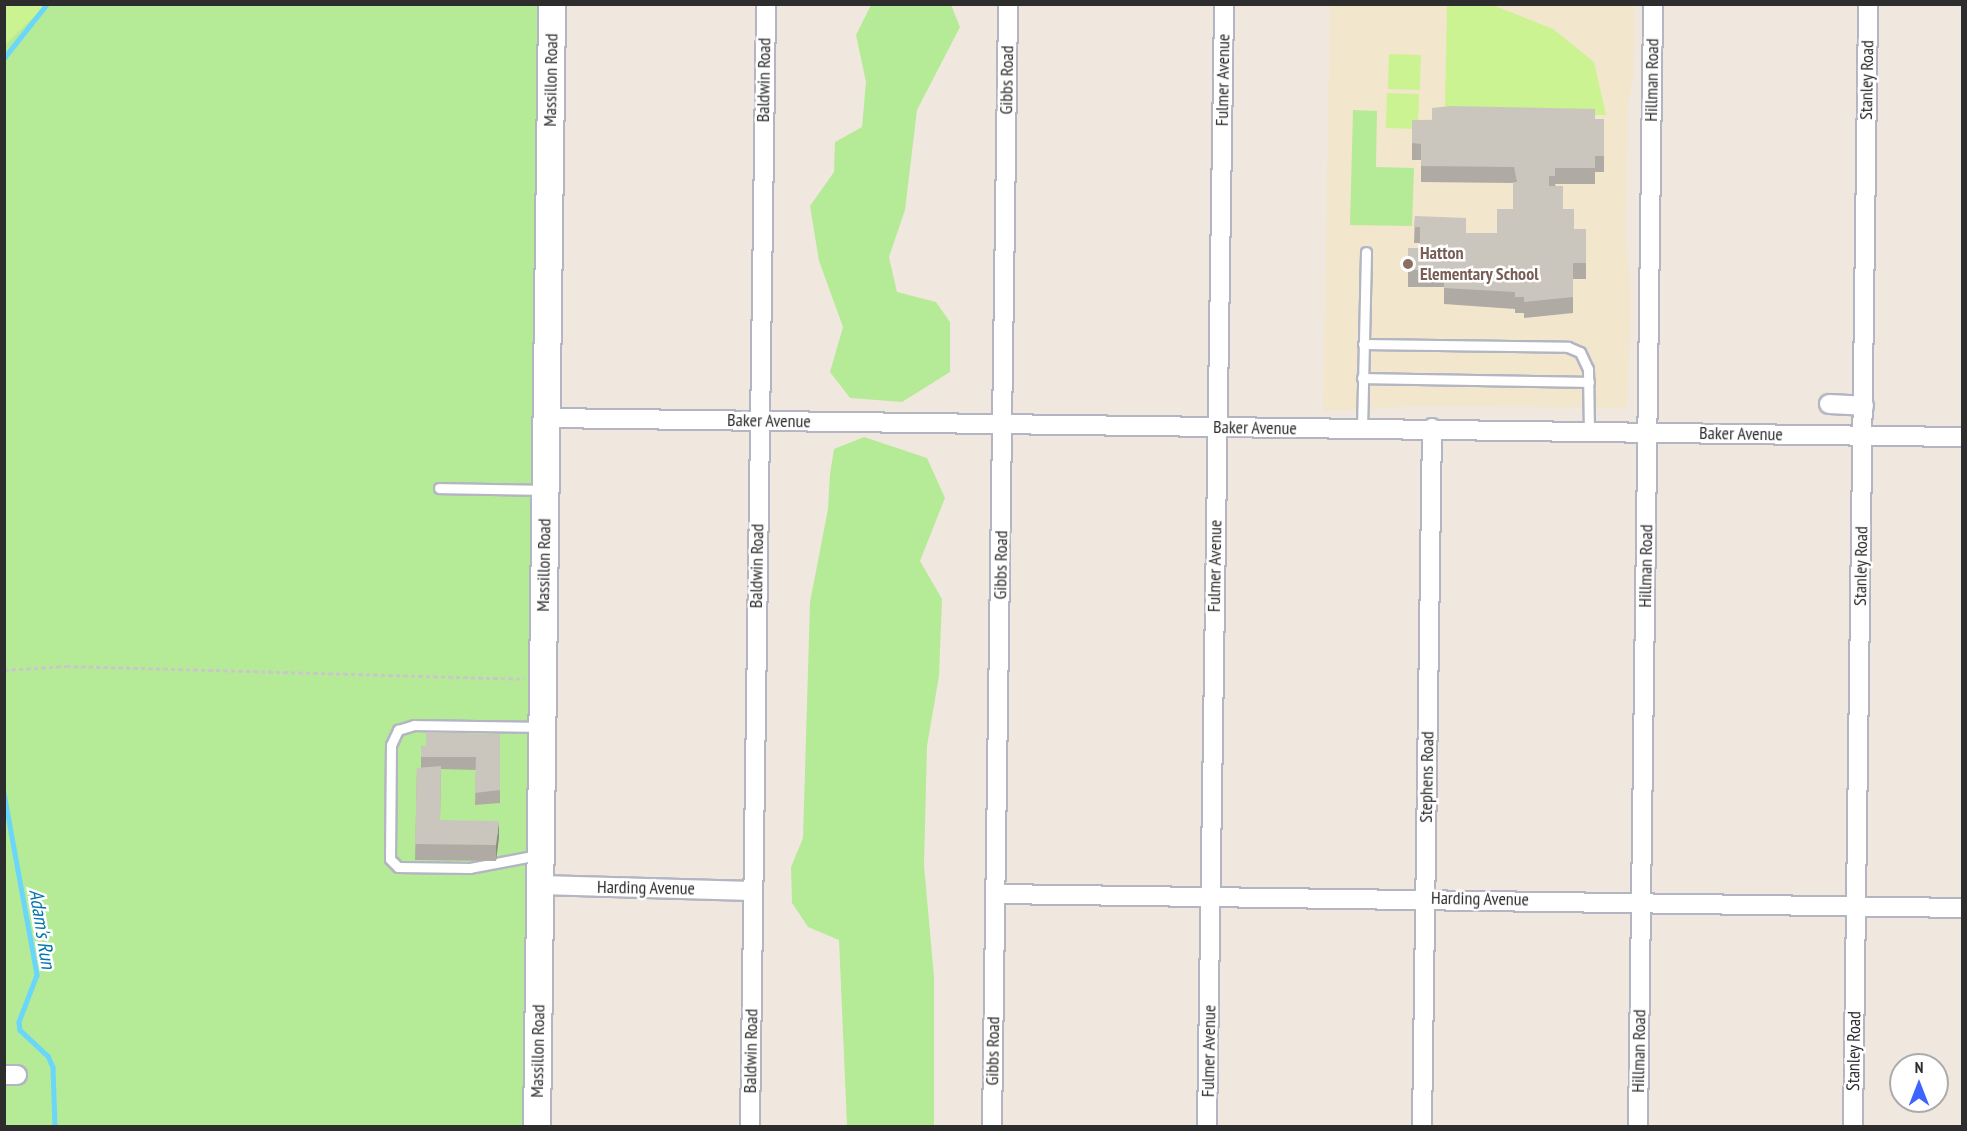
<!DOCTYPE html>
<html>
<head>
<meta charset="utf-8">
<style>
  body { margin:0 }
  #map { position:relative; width:1967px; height:1131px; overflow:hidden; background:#f0e8df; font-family:"PT Sans Narrow",sans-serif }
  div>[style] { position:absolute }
  .education>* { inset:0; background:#f2e6cd }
  .green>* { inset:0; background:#b5eb97; transform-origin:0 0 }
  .pitch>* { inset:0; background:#cbf392; transform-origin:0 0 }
  .stream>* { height:4.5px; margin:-2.25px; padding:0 2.25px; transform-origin:2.25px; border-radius:2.25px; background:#69d6fa }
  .path>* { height:3px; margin-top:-1.5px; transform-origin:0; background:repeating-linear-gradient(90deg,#c8c8c8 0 4.5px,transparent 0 7.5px) }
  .roads { filter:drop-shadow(2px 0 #b3b6c2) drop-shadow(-2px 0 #b3b6c2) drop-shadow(0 2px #b3b6c2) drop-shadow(0 -2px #b3b6c2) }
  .lane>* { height:9px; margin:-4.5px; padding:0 4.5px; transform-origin:4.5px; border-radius:4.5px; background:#fff }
  .street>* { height:18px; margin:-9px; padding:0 9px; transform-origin:9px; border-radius:9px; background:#fff }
  .secondary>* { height:26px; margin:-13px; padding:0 13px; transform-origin:13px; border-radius:13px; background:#fff }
  .wall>* { inset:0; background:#afaaa3 }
  .shaded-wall>* { inset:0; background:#8e8b84 }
  .building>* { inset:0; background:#cbc6bd }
  .dots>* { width:16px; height:16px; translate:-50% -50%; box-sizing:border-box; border:3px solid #fff; border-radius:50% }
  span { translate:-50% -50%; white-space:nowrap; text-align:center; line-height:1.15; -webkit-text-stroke:5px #fff; paint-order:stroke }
  .street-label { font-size:18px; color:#2d2d2d }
  .education-label { font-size:18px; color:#785e54; font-weight:700 }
  .left { translate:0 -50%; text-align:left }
  .water-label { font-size:20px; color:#0075ae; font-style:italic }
  .frame { position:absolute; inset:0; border:6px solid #2d2d2d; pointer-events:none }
  .north { position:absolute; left:1889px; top:1053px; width:60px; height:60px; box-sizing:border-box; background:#fff; border:2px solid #ababab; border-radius:50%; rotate:0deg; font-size:16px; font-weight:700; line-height:24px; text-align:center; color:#2d2d2d }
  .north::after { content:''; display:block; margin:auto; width:21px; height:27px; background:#3d64ff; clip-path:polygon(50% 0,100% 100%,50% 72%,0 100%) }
</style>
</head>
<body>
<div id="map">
  <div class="education">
    <div style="clip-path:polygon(1330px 5px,1635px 5px,1633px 83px,1628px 103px,1626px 237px,1631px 291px,1627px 408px,1425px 406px,1323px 411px)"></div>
  </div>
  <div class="green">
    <div style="left:4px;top:5px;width:534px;height:1121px"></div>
    <div style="clip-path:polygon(871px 5px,951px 5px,960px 27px,917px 110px,905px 210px,889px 257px,897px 292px,936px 302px,950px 322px,950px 372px,902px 402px,850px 398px,830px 372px,843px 327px,819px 261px,810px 206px,834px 172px,835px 142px,862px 127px,866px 82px,856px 35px)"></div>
    <div style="clip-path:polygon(1353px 110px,1377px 111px,1376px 167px,1414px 168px,1412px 226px,1350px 225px)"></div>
    <div style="clip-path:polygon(864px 437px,927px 458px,945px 498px,920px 561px,942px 599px,939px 676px,927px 746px,924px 865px,934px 977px,934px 1126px,847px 1126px,839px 940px,808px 927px,792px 903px,791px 867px,803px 838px,810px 602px,828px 509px,830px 474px,834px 449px)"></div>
  </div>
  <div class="pitch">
    <div style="clip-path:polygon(5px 4px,46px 4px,46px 5px,5px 45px)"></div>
    <div style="clip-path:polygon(1490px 4px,1553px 29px,1594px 62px,1606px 115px,1450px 115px,1445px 107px,1447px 5px)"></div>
    <div style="left:1389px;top:54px;width:32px;height:35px;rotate:2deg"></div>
    <div style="left:1387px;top:93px;width:32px;height:35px;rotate:2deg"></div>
  </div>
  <div class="stream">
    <div style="left:4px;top:58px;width:69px;rotate:-51.5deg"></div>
    <div style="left:4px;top:793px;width:185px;rotate:79.7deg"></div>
    <div style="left:37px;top:975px;width:50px;rotate:111deg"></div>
    <div style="left:19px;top:1022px;width:8px;rotate:83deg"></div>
    <div style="left:20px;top:1030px;width:38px;rotate:43deg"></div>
    <div style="left:48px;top:1056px;width:12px;rotate:66deg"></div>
    <div style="left:53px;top:1067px;width:59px;rotate:88.1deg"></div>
  </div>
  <div class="path">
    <div style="left:4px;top:670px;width:62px;rotate:-3.7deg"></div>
    <div style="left:66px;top:666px;width:458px;rotate:1.6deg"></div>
  </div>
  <div class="roads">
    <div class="lane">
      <div style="left:1363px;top:344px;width:205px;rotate:0.8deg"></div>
      <div style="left:1568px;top:347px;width:13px;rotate:23deg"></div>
      <div style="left:1580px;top:352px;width:19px;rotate:65deg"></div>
      <div style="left:1588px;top:369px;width:62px;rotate:89.1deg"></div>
      <div style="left:1362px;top:378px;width:227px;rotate:1deg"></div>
      <div style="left:1362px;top:429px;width:177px;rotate:-88.7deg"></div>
      <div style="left:439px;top:488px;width:104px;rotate:1.1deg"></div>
      <div style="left:538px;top:855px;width:69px;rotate:169.2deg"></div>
      <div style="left:470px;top:868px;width:72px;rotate:-179.2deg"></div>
      <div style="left:398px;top:867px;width:11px;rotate:-135deg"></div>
      <div style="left:390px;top:859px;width:114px;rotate:-89.5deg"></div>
      <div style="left:391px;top:745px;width:17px;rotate:-65deg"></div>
      <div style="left:398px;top:730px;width:17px;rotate:-17deg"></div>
      <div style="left:414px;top:725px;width:127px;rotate:0.9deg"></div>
    </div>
    <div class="street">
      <div style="left:1829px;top:404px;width:35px;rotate:3deg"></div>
      <div style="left:547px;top:418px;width:1415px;rotate:0.77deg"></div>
      <div style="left:540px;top:885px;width:212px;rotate:1.6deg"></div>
      <div style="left:997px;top:894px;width:965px;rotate:0.83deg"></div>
      <div style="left:4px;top:1075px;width:13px"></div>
      <div style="left:750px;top:1126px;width:1122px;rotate:-89.18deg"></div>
      <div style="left:992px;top:1126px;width:1122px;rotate:-89.18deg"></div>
      <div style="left:1207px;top:1126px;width:1122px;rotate:-89.13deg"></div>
      <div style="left:1422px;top:1126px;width:698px;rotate:-89.18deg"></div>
      <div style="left:1638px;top:1126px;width:1122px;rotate:-89.23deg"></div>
      <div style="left:1853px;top:1126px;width:1122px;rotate:-89.23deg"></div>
    </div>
    <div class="secondary">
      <div style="left:537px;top:1126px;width:1122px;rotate:-89.23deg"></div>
    </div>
  </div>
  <div class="wall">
    <div style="clip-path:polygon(1604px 119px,1604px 172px,1595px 172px,1595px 184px,1555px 184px,1563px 209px,1574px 229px,1586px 229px,1586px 279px,1573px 279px,1573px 313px,1524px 318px,1524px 313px,1515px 313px,1515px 309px,1444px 304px,1444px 287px,1408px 287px,1408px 248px,1420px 248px,1420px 243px,1414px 243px,1415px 216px,1466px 233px,1497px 233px,1513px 209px,1513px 183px,1421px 182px,1421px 160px,1412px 160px,1412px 120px)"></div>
    <div style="clip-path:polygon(500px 734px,500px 803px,475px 805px,476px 770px,441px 769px,440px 820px,499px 837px,496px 861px,415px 860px,417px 768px,421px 768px,421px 746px,426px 746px)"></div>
  </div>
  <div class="shaded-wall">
    <div style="clip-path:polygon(499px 821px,499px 837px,496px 861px,496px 845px)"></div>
  </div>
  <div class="building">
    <div style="clip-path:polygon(1451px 106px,1595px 109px,1595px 119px,1604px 119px,1604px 156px,1595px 156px,1595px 168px,1555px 168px,1555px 176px,1549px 176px,1549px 186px,1563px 186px,1563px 209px,1574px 209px,1574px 229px,1586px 229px,1586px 263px,1573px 263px,1573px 297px,1524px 302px,1524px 297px,1515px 297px,1515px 292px,1444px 288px,1444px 270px,1408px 270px,1408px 248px,1420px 248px,1420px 227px,1414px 227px,1415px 216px,1466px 218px,1466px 233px,1497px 233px,1497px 209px,1513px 209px,1513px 182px,1517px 182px,1514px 167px,1421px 166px,1421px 144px,1412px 143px,1412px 120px,1432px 120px,1432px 108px)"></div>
    <div style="clip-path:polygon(426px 732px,500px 734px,500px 790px,475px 793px,476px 757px,421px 757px,421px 746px,426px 746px)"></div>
    <div style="clip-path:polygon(441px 766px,440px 820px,499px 821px,496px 845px,415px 844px,417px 768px)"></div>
  </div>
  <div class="dots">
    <div style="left:1408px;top:264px;background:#8d6e63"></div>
  </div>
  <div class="street-label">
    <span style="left:551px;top:80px;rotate:-89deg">Massillon Road</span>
    <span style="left:764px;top:80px;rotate:-89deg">Baldwin Road</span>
    <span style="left:1007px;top:80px;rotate:-89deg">Gibbs Road</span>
    <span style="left:1223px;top:80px;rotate:-89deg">Fulmer Avenue</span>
    <span style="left:1652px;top:80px;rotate:-89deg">Hillman Road</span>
    <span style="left:1867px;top:80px;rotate:-89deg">Stanley Road</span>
    <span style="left:769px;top:421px;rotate:1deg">Baker Avenue</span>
    <span style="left:1255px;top:428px;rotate:1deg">Baker Avenue</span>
    <span style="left:1741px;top:434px;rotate:1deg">Baker Avenue</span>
    <span style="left:544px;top:565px;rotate:-89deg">Massillon Road</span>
    <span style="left:1001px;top:565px;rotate:-89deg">Gibbs Road</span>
    <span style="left:757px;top:566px;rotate:-89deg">Baldwin Road</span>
    <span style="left:1215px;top:566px;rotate:-89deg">Fulmer Avenue</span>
    <span style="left:1646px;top:566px;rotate:-89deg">Hillman Road</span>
    <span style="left:1861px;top:566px;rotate:-89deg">Stanley Road</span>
    <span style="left:1427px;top:777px;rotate:-89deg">Stephens Road</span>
    <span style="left:646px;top:888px;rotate:1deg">Harding Avenue</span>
    <span style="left:1480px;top:899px;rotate:1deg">Harding Avenue</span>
    <span style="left:538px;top:1051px;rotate:-89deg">Massillon Road</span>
    <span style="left:751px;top:1051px;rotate:-89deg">Baldwin Road</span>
    <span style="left:993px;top:1051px;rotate:-89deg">Gibbs Road</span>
    <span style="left:1209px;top:1051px;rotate:-89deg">Fulmer Avenue</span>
    <span style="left:1639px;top:1051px;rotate:-89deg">Hillman Road</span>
    <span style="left:1854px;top:1051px;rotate:-89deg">Stanley Road</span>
  </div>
  <div class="education-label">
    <span class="left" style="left:1420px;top:264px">Hatton<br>Elementary School</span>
  </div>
  <div class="water-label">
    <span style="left:42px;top:929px;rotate:81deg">Adam's Run</span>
  </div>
  <div class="frame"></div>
  <div class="north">N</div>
</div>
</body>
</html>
